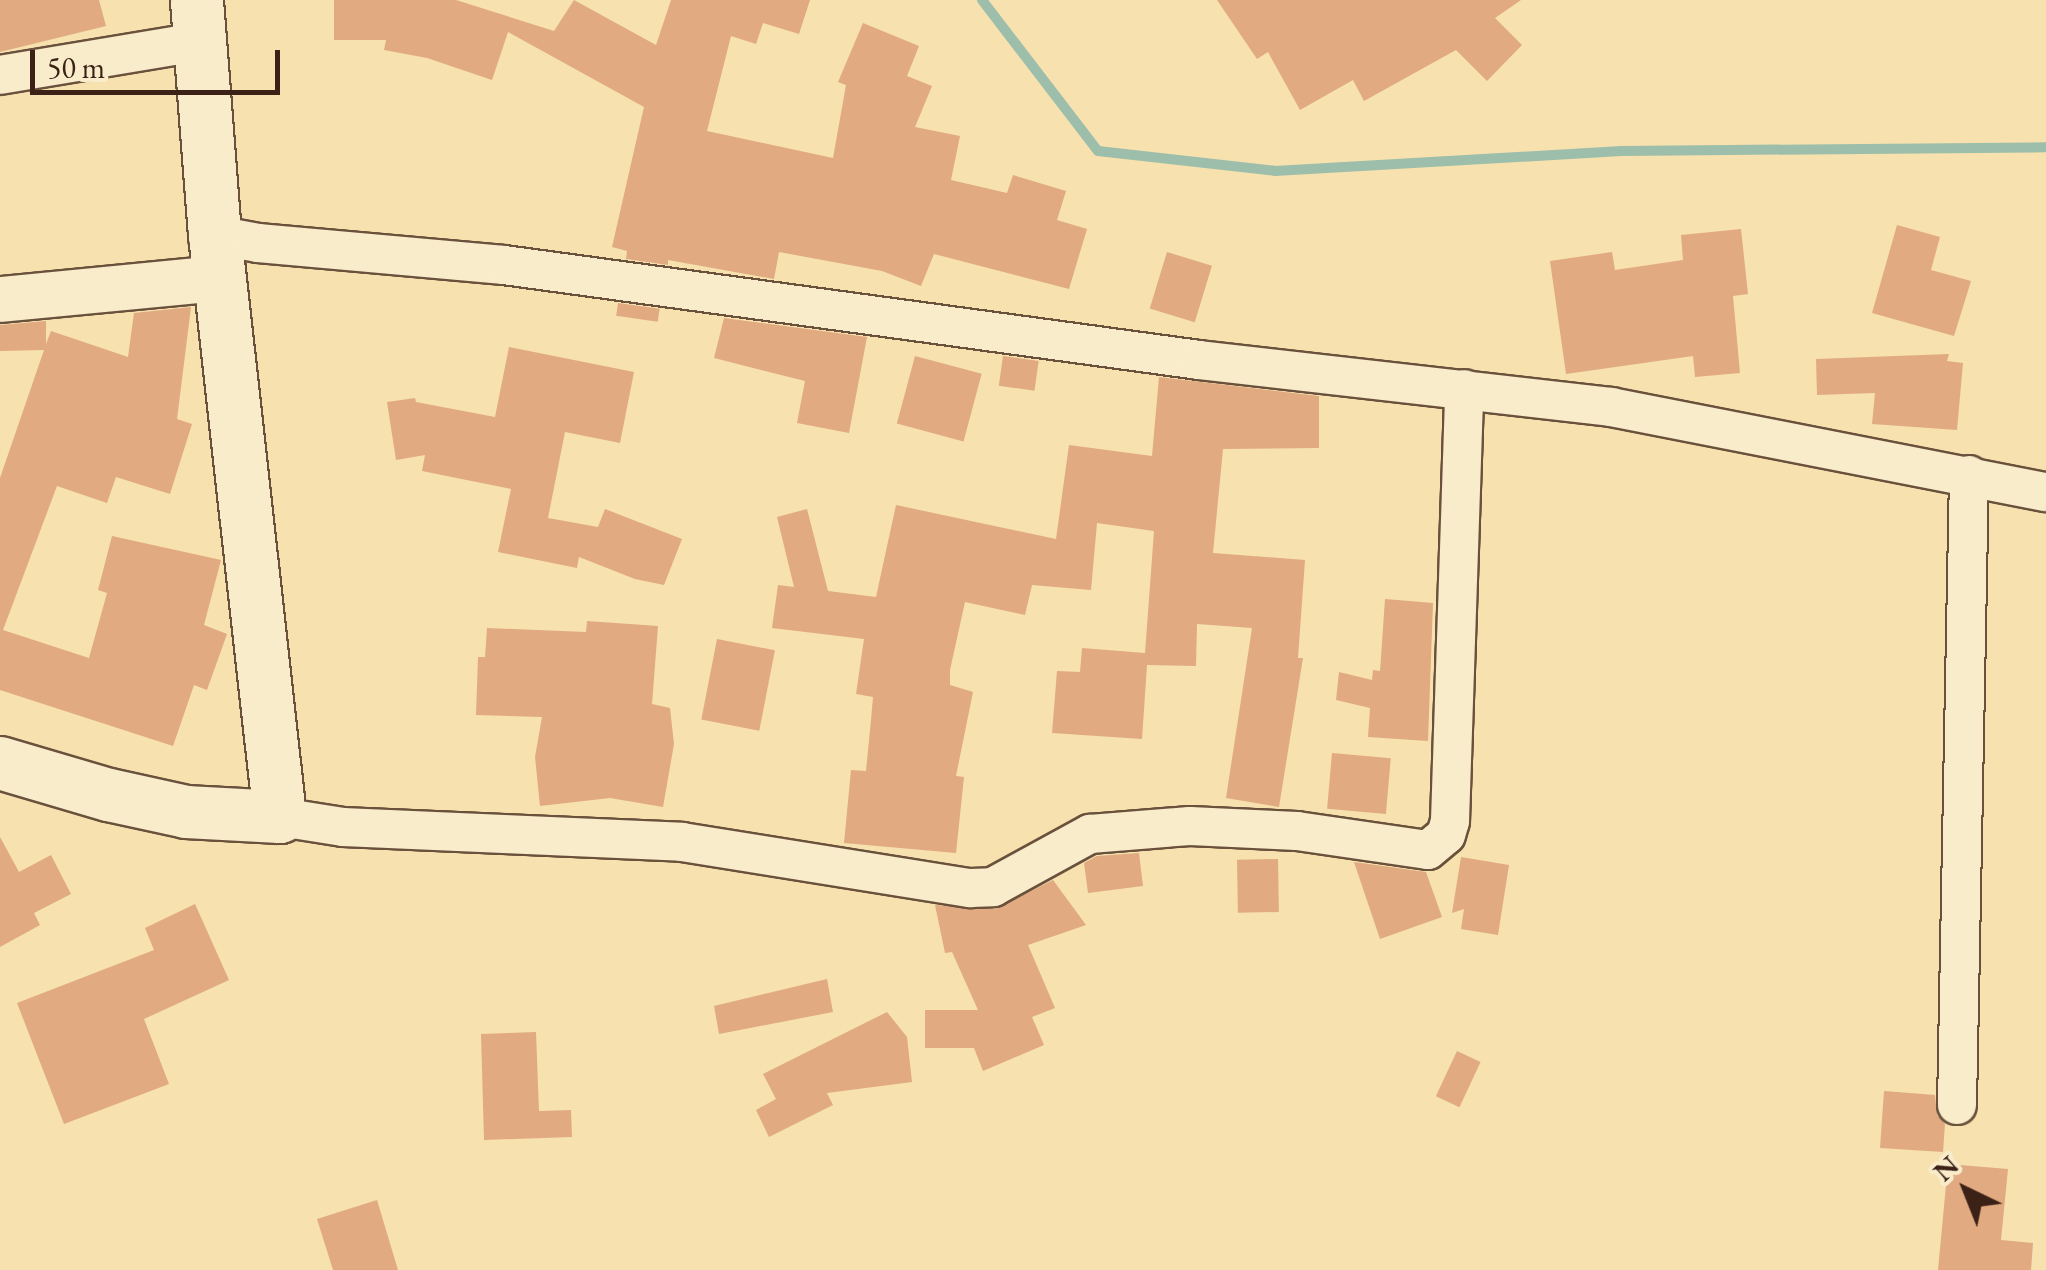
<!DOCTYPE html>
<html>
<head>
<meta charset="utf-8">
<style>
  body { margin:0 }
  #map { position:relative; width:2046px; height:1270px; overflow:hidden; background:#f6e1af; font-family:"EB Garamond",serif }
  div>[style] { position:absolute }
  .stream>* { height:10px; margin:-5px; padding:0 5px; transform-origin:5px; border-radius:5px; background:#9dbeaa }
  .building>* { inset:0; background:#e1aa81; transform-origin:0 0 }
  .roads { filter:drop-shadow(2px 0 #6a513c) drop-shadow(-2px 0 #6a513c) drop-shadow(0 2px #6a513c) drop-shadow(0 -2px #6a513c) }
  .minor>* { height:38px; margin:-19px; padding:0 19px; transform-origin:19px; border-radius:19px; background:#f9eccb }
  .tertiary>* { height:45px; margin:-22.5px; padding:0 22.5px; transform-origin:22.5px; border-radius:22.5px; background:#f9eccb }
  .secondary>* { height:52px; margin:-26px; padding:0 26px; transform-origin:26px; border-radius:26px; background:#f9eccb }
  span { translate:-50% -50%; white-space:nowrap; text-align:center; line-height:1.15; -webkit-text-stroke:8px #f9eccb; paint-order:stroke }
  .north { position:absolute; left:1916px; top:1140px; width:100px; height:100px; -webkit-text-stroke:8px #f9eccb; paint-order:stroke; rotate:317deg; font-size:28px; font-weight:700; line-height:40px; text-align:center; color:#3c2116 }
  .north::after { content:''; display:block; margin:auto; width:35px; height:45px; background:#3c2116; clip-path:polygon(50% 0,100% 100%,50% 72%,0 100%) }
  .scale { position:absolute; left:30px; top:50px; width:250px; height:45px; box-sizing:border-box; border:5px solid #3c2116; border-top:0; padding-left:12px; font-size:30px; line-height:35px; white-space:nowrap; color:#3c2116; -webkit-text-stroke:8px #f9eccb; paint-order:stroke }
</style>
</head>
<body>
<div id="map">
  <div class="stream">
    <div style="left:982px;top:0;width:190px;rotate:52.5deg"></div>
    <div style="left:1098px;top:151px;width:178px;rotate:6.4deg"></div>
    <div style="left:1275px;top:171px;width:347px;rotate:-3.3deg"></div>
    <div style="left:1621px;top:151px;width:425px;rotate:-0.5deg"></div>
  </div>
  <div class="building">
    <div style="clip-path:polygon(0 0,99px 0,106px 26px,0 52px)"></div>
    <div style="clip-path:polygon(334px 0,456px 0,554px 31px,574px 0,656px 45px,671px 0,810px 0,799px 34px,763px 23px,756px 44px,731px 36px,707px 131px,833px 158px,846px 85px,838px 82px,863px 23px,919px 46px,907px 76px,932px 86px,915px 127px,960px 136px,951px 180px,1007px 193px,1013px 175px,1066px 191px,1057px 220px,1087px 229px,1069px 289px,934px 254px,921px 286px,882px 271px,779px 252px,774px 279px,668px 260px,668px 265px,626px 259px,627px 251px,612px 247px,644px 107px,508px 32px,492px 80px,427px 58px,384px 50px,386px 40px,334px 40px)"></div>
    <div style="clip-path:polygon(1217px 0,1521px 0,1495px 18px,1522px 45px,1487px 81px,1456px 50px,1364px 101px,1353px 80px,1300px 110px,1268px 52px,1257px 59px)"></div>
    <div style="clip-path:polygon(1897px 225px,1940px 237px,1931px 270px,1971px 281px,1954px 336px,1872px 313px)"></div>
    <div style="clip-path:polygon(1741px 229px,1748px 294px,1733px 296px,1740px 373px,1695px 377px,1693px 356px,1566px 374px,1550px 261px,1612px 252px,1615px 270px,1683px 260px,1681px 235px)"></div>
    <div style="left:1167px;top:252px;width:47px;height:59px;rotate:17deg"></div>
    <div style="left:618px;top:303px;width:42px;height:13px;rotate:8deg"></div>
    <div style="clip-path:polygon(191px 307px,177px 419px,192px 424px,170px 494px,116px 477px,107px 503px,57px 486px,3px 630px,89px 658px,107px 593px,98px 590px,112px 536px,221px 560px,204px 625px,227px 634px,207px 690px,194px 685px,173px 746px,0 690px,0 478px,44px 350px,0 351px,0 325px,46px 321px,46px 344px,51px 331px,128px 357px,134px 313px)"></div>
    <div style="clip-path:polygon(724px 318px,867px 337px,849px 433px,797px 423px,805px 381px,714px 358px)"></div>
    <div style="clip-path:polygon(509px 347px,634px 372px,620px 443px,565px 432px,548px 518px,598px 527px,605px 509px,682px 539px,664px 585px,635px 579px,579px 557px,577px 568px,498px 552px,511px 489px,422px 471px,425px 455px,396px 460px,387px 402px,415px 398px,416px 402px,495px 417px)"></div>
    <div style="clip-path:polygon(1949px 354px,1947px 361px,1963px 363px,1957px 430px,1872px 424px,1875px 393px,1817px 395px,1816px 359px)"></div>
    <div style="left:915px;top:356px;width:69px;height:70px;rotate:15deg"></div>
    <div style="left:1003px;top:356px;width:36px;height:30px;rotate:8deg"></div>
    <div style="clip-path:polygon(1159px 377px,1319px 396px,1319px 448px,1223px 449px,1213px 553px,1305px 560px,1298px 658px,1303px 658px,1279px 807px,1226px 798px,1252px 628px,1197px 624px,1196px 666px,1147px 665px,1142px 739px,1052px 733px,1057px 671px,1080px 672px,1082px 648px,1145px 653px,1154px 531px,1097px 523px,1091px 590px,1032px 585px,1025px 615px,965px 602px,950px 670px,950px 685px,973px 692px,956px 776px,964px 777px,956px 853px,844px 843px,851px 770px,866px 771px,871px 720px,873px 697px,856px 694px,864px 639px,772px 628px,778px 585px,794px 587px,777px 517px,807px 509px,828px 591px,876px 597px,896px 505px,1056px 539px,1069px 445px,1152px 456px)"></div>
    <div style="clip-path:polygon(1385px 599px,1433px 603px,1428px 741px,1368px 737px,1370px 708px,1336px 700px,1339px 672px,1372px 680px,1373px 670px,1380px 671px)"></div>
    <div style="clip-path:polygon(587px 621px,658px 626px,652px 704px,670px 708px,674px 744px,663px 807px,610px 798px,540px 806px,535px 757px,542px 717px,476px 715px,478px 657px,485px 657px,487px 628px,586px 632px)"></div>
    <div style="left:717px;top:639px;width:59px;height:82px;rotate:11deg"></div>
    <div style="left:1332px;top:753px;width:59px;height:56px;rotate:5deg"></div>
    <div style="clip-path:polygon(0 837px,19px 872px,51px 855px,71px 894px,34px 913px,40px 925px,0 947px)"></div>
    <div style="clip-path:polygon(1139px 853px,1143px 886px,1088px 893px,1084px 863px,1097px 856px)"></div>
    <div style="clip-path:polygon(1461px 857px,1509px 865px,1498px 935px,1461px 929px,1464px 909px,1452px 913px)"></div>
    <div style="left:1278px;top:859px;width:53px;height:41px;rotate:89deg"></div>
    <div style="clip-path:polygon(1354px 862px,1426px 872px,1442px 917px,1380px 939px)"></div>
    <div style="clip-path:polygon(1053px 880px,1086px 925px,1028px 945px,1055px 1008px,1032px 1017px,1044px 1045px,983px 1071px,974px 1048px,925px 1048px,925px 1010px,978px 1010px,952px 952px,945px 953px,935px 905px,995px 909px)"></div>
    <div style="clip-path:polygon(195px 904px,229px 980px,144px 1019px,169px 1084px,64px 1124px,17px 1003px,154px 950px,145px 928px)"></div>
    <div style="clip-path:polygon(827px 979px,833px 1012px,719px 1034px,714px 1006px)"></div>
    <div style="clip-path:polygon(887px 1012px,907px 1037px,912px 1082px,827px 1093px,833px 1105px,769px 1137px,756px 1110px,776px 1099px,763px 1074px)"></div>
    <div style="clip-path:polygon(536px 1032px,539px 1111px,571px 1110px,572px 1137px,484px 1140px,481px 1034px)"></div>
    <div style="left:1457px;top:1051px;width:26px;height:50px;rotate:25deg"></div>
    <div style="clip-path:polygon(1884px 1091px,1935px 1095px,1937px 1115px,1945px 1124px,1943px 1152px,1880px 1148px)"></div>
    <div style="clip-path:polygon(1948px 1164px,2008px 1169px,2001px 1240px,2033px 1243px,2031px 1270px,1938px 1270px)"></div>
    <div style="clip-path:polygon(377px 1200px,398px 1270px,333px 1270px,317px 1219px)"></div>
  </div>
  <div class="roads">
    <div class="minor">
      <div style="left:0;top:75px;width:201px;rotate:-9.5deg"></div>
      <div style="left:215px;top:235px;width:44px;rotate:10.5deg"></div>
      <div style="left:258px;top:243px;width:247px;rotate:5.1deg"></div>
      <div style="left:504px;top:265px;width:701px;rotate:7.78deg"></div>
      <div style="left:1199px;top:360px;width:415px;rotate:6.5deg"></div>
      <div style="left:1611px;top:407px;width:443px;rotate:11.1deg"></div>
      <div style="left:280px;top:817px;width:64px;rotate:9deg"></div>
      <div style="left:343px;top:827px;width:339px;rotate:2.5deg"></div>
      <div style="left:682px;top:842px;width:292px;rotate:9.1deg"></div>
      <div style="left:970px;top:888px;width:23px;rotate:-2deg"></div>
      <div style="left:993px;top:887px;width:111px;rotate:-28.7deg"></div>
      <div style="left:1090px;top:834px;width:100px;rotate:-4.6deg"></div>
      <div style="left:1190px;top:826px;width:107px;rotate:2.7deg"></div>
      <div style="left:1297px;top:831px;width:132px;rotate:8.3deg"></div>
      <div style="left:1428px;top:850px;width:23px;rotate:-40deg"></div>
      <div style="left:1446px;top:835px;width:15px;rotate:-74deg"></div>
      <div style="left:1450px;top:821px;width:432px;rotate:-88.1deg"></div>
      <div style="left:1957px;top:1105px;width:630px;rotate:-88.91deg"></div>
    </div>
    <div class="tertiary">
      <div style="left:0;top:299px;width:220px;rotate:-5.5deg"></div>
    </div>
    <div class="secondary">
      <div style="left:0;top:763px;width:114px;rotate:16.4deg"></div>
      <div style="left:109px;top:795px;width:79px;rotate:12.4deg"></div>
      <div style="left:186px;top:812px;width:94px;rotate:3deg"></div>
      <div style="left:280px;top:817px;width:586px;rotate:-96.37deg"></div>
      <div style="left:215px;top:235px;width:236px;rotate:-94.4deg"></div>
    </div>
  </div>
  <div class="north">N</div>
  <div class="scale">50 m</div>
</div>
</body>
</html>
